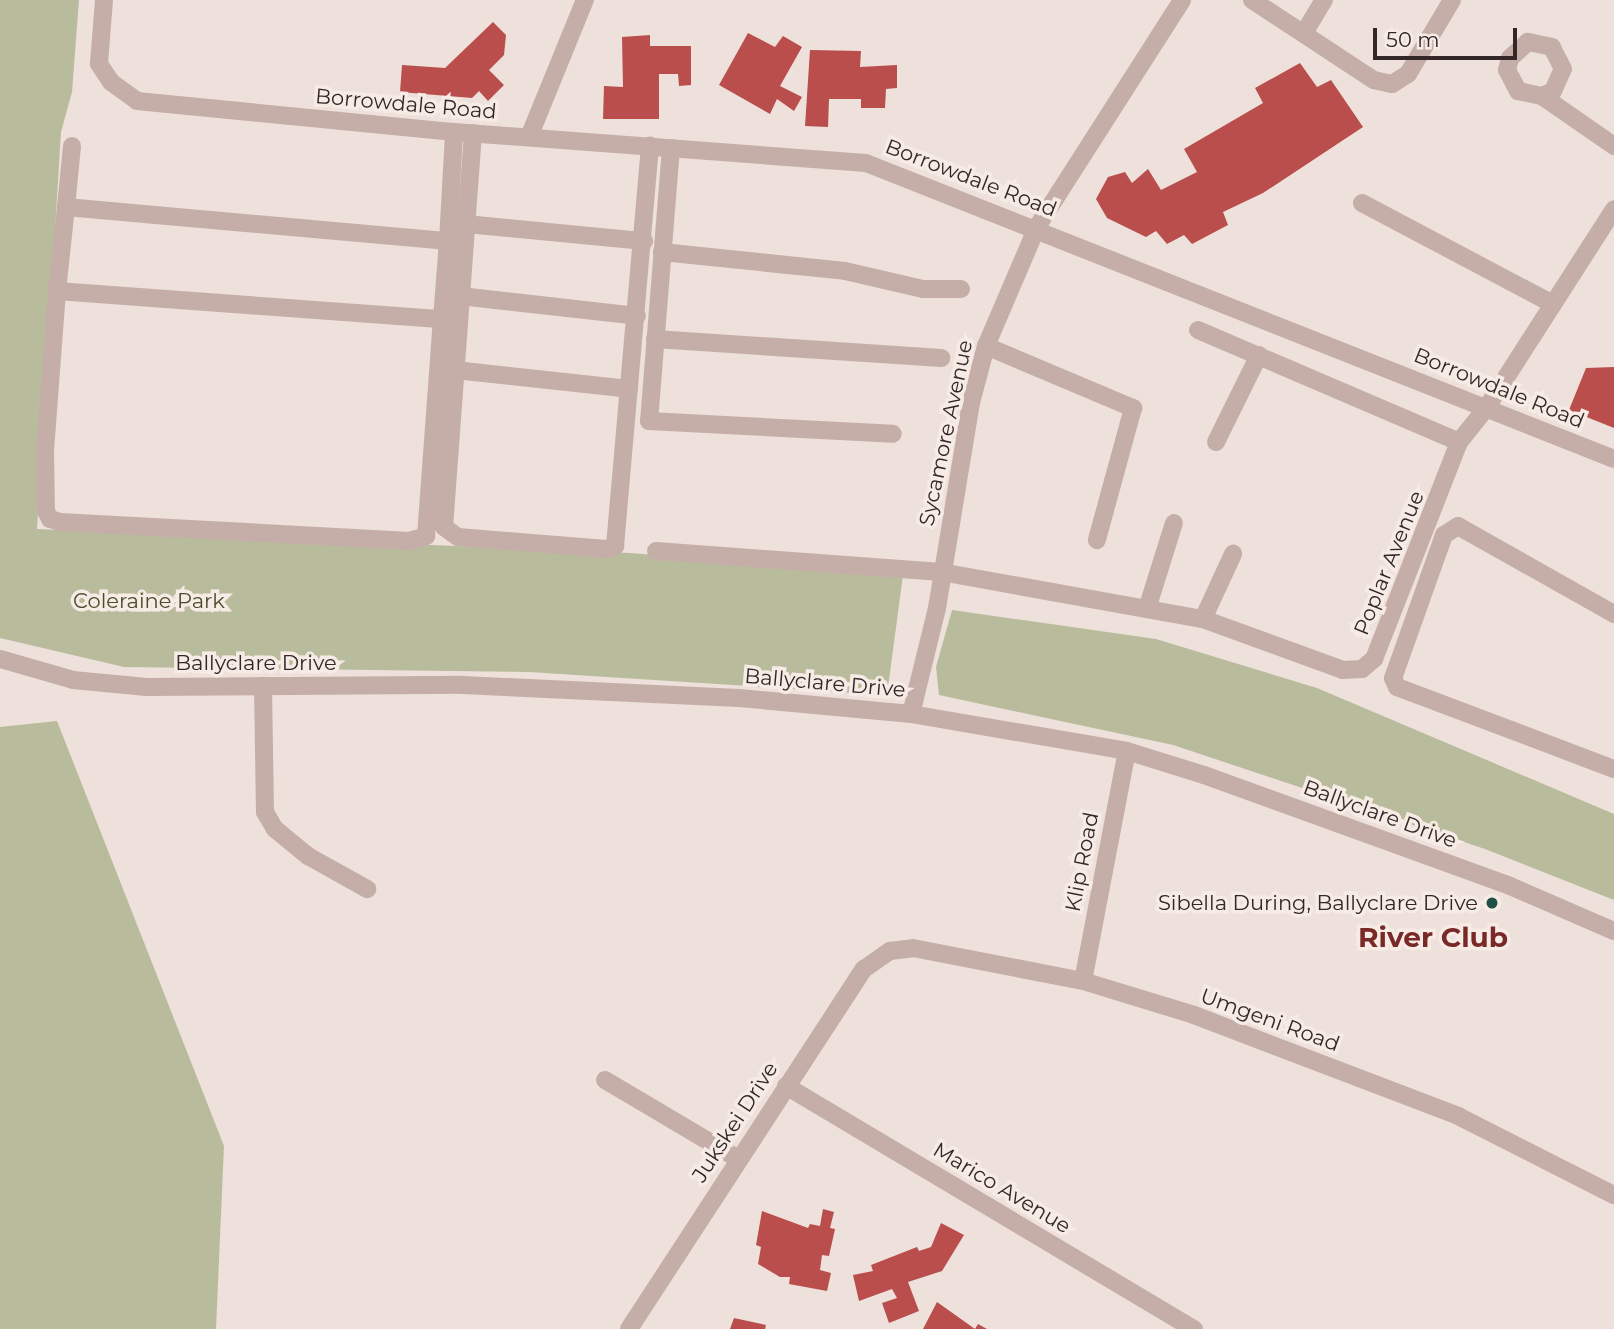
<!DOCTYPE html>
<html>
<head>
<meta charset="utf-8">
<style>
  body { margin:0 }
  #map { position:relative; width:1614px; height:1329px; overflow:hidden; background:#eee0da; font-family:Montserrat,sans-serif }
  div>[style] { position:absolute }
  .green>* { inset:0; background:#b9bc9c }
  .building>* { inset:0; background:#b94e4d }
  .minor>* { height:18px; margin:-9px; padding:0 9px; transform-origin:9px; border-radius:9px; background:#c5aea8 }
  .dots>* { width:19px; height:19px; translate:-50% -50%; box-sizing:border-box; border:4px solid #f7ebe6; border-radius:50% }
  span { translate:-50% -50%; white-space:nowrap; text-align:center; line-height:1.15; -webkit-text-stroke:7px #f7ebe6; paint-order:stroke }
  .street-label { font-size:21px; color:#332827 }
  .park-label { font-size:21px; color:#4a4e2d }
  .poi-label { font-size:21px; color:#332827 }
  .right { translate:-100% -50%; text-align:right }
  .district-label { font-size:28px; color:#792928; font-weight:700 }
  .scale { position:absolute; left:1373px; top:28px; width:144px; height:32px; box-sizing:border-box; border:4px solid #332827; border-top:0; padding-left:9px; font-size:21px; line-height:24px; white-space:nowrap; color:#332827; -webkit-text-stroke:5px #f7ebe6; paint-order:stroke }
</style>
</head>
<body>
<div id="map">
  <div class="green">
    <div style="clip-path:polygon(0 0,79px 0,72px 92px,61px 132px,37px 529px,630px 553px,903px 575px,887px 695px,529px 672px,124px 667px,0 638px)"></div>
    <div style="clip-path:polygon(952px 610px,1156px 639px,1317px 688px,1614px 814px,1614px 900px,1485px 849px,1173px 745px,939px 695px,936px 667px)"></div>
    <div style="clip-path:polygon(57px 721px,224px 1146px,216px 1329px,0 1329px,0 727px)"></div>
  </div>
  <div class="building">
    <div style="clip-path:polygon(493px 22px,506px 35px,504px 55px,489px 70px,504px 85px,488px 101px,479px 91px,472px 98px,400px 92px,402px 65px,445px 68px)"></div>
    <div style="clip-path:polygon(748px 33px,775px 47px,783px 36px,802px 47px,780px 86px,802px 97px,794px 111px,777px 99px,770px 114px,719px 85px)"></div>
    <div style="clip-path:polygon(650px 35px,650px 46px,691px 46px,691px 85px,679px 86px,678px 74px,659px 74px,659px 119px,603px 119px,604px 86px,623px 87px,622px 37px)"></div>
    <div style="clip-path:polygon(810px 50px,861px 51px,860px 67px,897px 65px,897px 88px,886px 89px,885px 108px,861px 108px,861px 99px,829px 99px,828px 127px,805px 126px)"></div>
    <div style="clip-path:polygon(1300px 63px,1317px 87px,1331px 80px,1363px 127px,1263px 193px,1223px 212px,1228px 225px,1192px 244px,1184px 235px,1167px 244px,1156px 231px,1146px 237px,1107px 218px,1096px 199px,1108px 177px,1125px 172px,1132px 183px,1148px 169px,1161px 190px,1197px 172px,1184px 149px,1263px 103px,1255px 88px)"></div>
    <div style="clip-path:polygon(1614px 367px,1614px 428px,1569px 410px,1586px 368px)"></div>
    <div style="clip-path:polygon(823px 1209px,834px 1212px,830px 1228px,835px 1229px,829px 1256px,822px 1255px,820px 1270px,831px 1273px,827px 1291px,789px 1284px,790px 1277px,780px 1277px,758px 1264px,761px 1247px,756px 1245px,762px 1211px,808px 1228px,810px 1224px,820px 1226px)"></div>
    <div style="clip-path:polygon(941px 1223px,964px 1235px,942px 1271px,908px 1282px,919px 1311px,889px 1323px,882px 1303px,897px 1298px,892px 1289px,859px 1301px,853px 1275px,873px 1271px,871px 1265px,917px 1247px,919px 1251px,931px 1247px)"></div>
    <div style="clip-path:polygon(937px 1302px,975px 1329px,978px 1324px,987px 1329px,923px 1329px)"></div>
    <div style="clip-path:polygon(734px 1318px,766px 1325px,765px 1329px,730px 1329px)"></div>
  </div>
  <div class="minor">
    <div style="left:104px;top:0;width:64px;rotate:94.5deg"></div>
    <div style="left:99px;top:64px;width:22px;rotate:56deg"></div>
    <div style="left:111px;top:82px;width:32px;rotate:36deg"></div>
    <div style="left:137px;top:101px;width:319px;rotate:5.6deg"></div>
    <div style="left:454px;top:132px;width:413px;rotate:4.3deg"></div>
    <div style="left:866px;top:163px;width:804px;rotate:21.59deg"></div>
    <div style="left:1252px;top:0;width:146px;rotate:33.3deg"></div>
    <div style="left:1374px;top:80px;width:18px;rotate:13deg"></div>
    <div style="left:1392px;top:84px;width:19px;rotate:-32deg"></div>
    <div style="left:1408px;top:74px;width:86px;rotate:-59.3deg"></div>
    <div style="left:1304px;top:33px;width:39px;rotate:-59deg"></div>
    <div style="left:1542px;top:96px;width:12px;rotate:-24deg"></div>
    <div style="left:1553px;top:91px;width:24px;rotate:-66deg"></div>
    <div style="left:1563px;top:69px;width:25px;rotate:-117deg"></div>
    <div style="left:1552px;top:47px;width:25px;rotate:-168deg"></div>
    <div style="left:1528px;top:42px;width:24px;rotate:138deg"></div>
    <div style="left:1510px;top:58px;width:12px;rotate:104deg"></div>
    <div style="left:1507px;top:70px;width:24px;rotate:62deg"></div>
    <div style="left:1518px;top:91px;width:25px;rotate:12deg"></div>
    <div style="left:1542px;top:96px;width:88px;rotate:34.8deg"></div>
    <div style="left:473px;top:133px;width:395px;rotate:94.2deg"></div>
    <div style="left:444px;top:527px;width:17px;rotate:36deg"></div>
    <div style="left:458px;top:537px;width:149px;rotate:4.6deg"></div>
    <div style="left:607px;top:549px;width:9px;rotate:-21deg"></div>
    <div style="left:615px;top:546px;width:402px;rotate:-85deg"></div>
    <div style="left:529px;top:137px;width:148px;rotate:-67.8deg"></div>
    <div style="left:72px;top:146px;width:61px;rotate:95.6deg"></div>
    <div style="left:66px;top:207px;width:384px;rotate:5.1deg"></div>
    <div style="left:448px;top:241px;width:109px;rotate:-86.8deg"></div>
    <div style="left:671px;top:148px;width:274px;rotate:94.6deg"></div>
    <div style="left:649px;top:421px;width:244px;rotate:3deg"></div>
    <div style="left:1362px;top:203px;width:216px;rotate:27.9deg"></div>
    <div style="left:66px;top:207px;width:84px;rotate:96.1deg"></div>
    <div style="left:57px;top:291px;width:386px;rotate:4.2deg"></div>
    <div style="left:442px;top:319px;width:78px;rotate:-85.6deg"></div>
    <div style="left:466px;top:224px;width:179px;rotate:5.5deg"></div>
    <div style="left:662px;top:252px;width:184px;rotate:5.9deg"></div>
    <div style="left:845px;top:271px;width:80px;rotate:13deg"></div>
    <div style="left:923px;top:289px;width:38px"></div>
    <div style="left:57px;top:291px;width:159px;rotate:94.3deg"></div>
    <div style="left:45px;top:450px;width:61px;rotate:89.1deg"></div>
    <div style="left:46px;top:511px;width:9px;rotate:63deg"></div>
    <div style="left:50px;top:519px;width:10px;rotate:17deg"></div>
    <div style="left:60px;top:522px;width:350px;rotate:3.1deg"></div>
    <div style="left:409px;top:541px;width:18px;rotate:-16deg"></div>
    <div style="left:426px;top:536px;width:218px;rotate:-85.8deg"></div>
    <div style="left:460px;top:296px;width:178px;rotate:6.4deg"></div>
    <div style="left:1198px;top:330px;width:284px;rotate:23.2deg"></div>
    <div style="left:655px;top:339px;width:287px;rotate:3.8deg"></div>
    <div style="left:986px;top:346px;width:160px;rotate:22.9deg"></div>
    <div style="left:1133px;top:408px;width:137px;rotate:105.3deg"></div>
    <div style="left:455px;top:370px;width:175px;rotate:6.2deg"></div>
    <div style="left:1216px;top:442px;width:97px;rotate:-63.7deg"></div>
    <div style="left:656px;top:551px;width:286px;rotate:4.2deg"></div>
    <div style="left:941px;top:572px;width:266px;rotate:10.2deg"></div>
    <div style="left:1203px;top:619px;width:149px;rotate:20deg"></div>
    <div style="left:1343px;top:670px;width:19px;rotate:-3deg"></div>
    <div style="left:1362px;top:669px;width:16px;rotate:-40deg"></div>
    <div style="left:1374px;top:659px;width:233px;rotate:-68.6deg"></div>
    <div style="left:1459px;top:442px;width:45px;rotate:-51.3deg"></div>
    <div style="left:1487px;top:407px;width:235px;rotate:-57.3deg"></div>
    <div style="left:1147px;top:609px;width:90px;rotate:-72.6deg"></div>
    <div style="left:1614px;top:614px;width:179px;rotate:-150.6deg"></div>
    <div style="left:1458px;top:526px;width:17px;rotate:147deg"></div>
    <div style="left:1444px;top:535px;width:152px;rotate:109.6deg"></div>
    <div style="left:1393px;top:678px;width:10px;rotate:66deg"></div>
    <div style="left:1397px;top:687px;width:232px;rotate:20.7deg"></div>
    <div style="left:1203px;top:619px;width:72px;rotate:-65.2deg"></div>
    <div style="left:0;top:659px;width:76px;rotate:16deg"></div>
    <div style="left:73px;top:680px;width:74px;rotate:5.4deg"></div>
    <div style="left:147px;top:687px;width:316px;rotate:-0.4deg"></div>
    <div style="left:463px;top:685px;width:276px;rotate:2.7deg"></div>
    <div style="left:739px;top:698px;width:173px;rotate:5.3deg"></div>
    <div style="left:911px;top:714px;width:219px;rotate:9.7deg"></div>
    <div style="left:1127px;top:751px;width:81px;rotate:17.3deg"></div>
    <div style="left:1204px;top:775px;width:326px;rotate:19.9deg"></div>
    <div style="left:1510px;top:886px;width:113px;rotate:23.4deg"></div>
    <div style="left:263px;top:686px;width:126px;rotate:89.1deg"></div>
    <div style="left:265px;top:812px;width:20px;rotate:60deg"></div>
    <div style="left:275px;top:829px;width:43px;rotate:39.3deg"></div>
    <div style="left:308px;top:856px;width:68px;rotate:29.2deg"></div>
    <div style="left:911px;top:714px;width:109px;rotate:-76.2deg"></div>
    <div style="left:937px;top:608px;width:208px;rotate:-80.6deg"></div>
    <div style="left:971px;top:403px;width:59px;rotate:-75.3deg"></div>
    <div style="left:986px;top:346px;width:129px;rotate:-66.8deg"></div>
    <div style="left:1037px;top:227px;width:269px;rotate:-57.4deg"></div>
    <div style="left:1083px;top:981px;width:234px;rotate:-79.2deg"></div>
    <div style="left:605px;top:1080px;width:153px;rotate:30.6deg"></div>
    <div style="left:786px;top:1086px;width:475px;rotate:30.8deg"></div>
    <div style="left:629px;top:1329px;width:430px;rotate:-56.9deg"></div>
    <div style="left:864px;top:969px;width:32px;rotate:-35deg"></div>
    <div style="left:890px;top:951px;width:23px;rotate:-7deg"></div>
    <div style="left:913px;top:948px;width:173px;rotate:11deg"></div>
    <div style="left:1083px;top:981px;width:116px;rotate:17deg"></div>
    <div style="left:1194px;top:1015px;width:283px;rotate:20.9deg"></div>
    <div style="left:1458px;top:1116px;width:175px;rotate:26.9deg"></div>
  </div>
  <div class="dots">
    <div style="left:1492px;top:903px;background:#215048"></div>
  </div>
  <div class="street-label">
    <span style="left:406px;top:104px;rotate:5deg">Borrowdale Road</span>
    <span style="left:971px;top:178px;rotate:21deg">Borrowdale Road</span>
    <span style="left:1499px;top:388px;rotate:22deg">Borrowdale Road</span>
    <span style="left:946px;top:433px;rotate:-78deg">Sycamore Avenue</span>
    <span style="left:1389px;top:563px;rotate:-68deg">Poplar Avenue</span>
    <span style="left:256px;top:663px">Ballyclare Drive</span>
    <span style="left:825px;top:683px;rotate:5deg">Ballyclare Drive</span>
    <span style="left:1380px;top:814px;rotate:20deg">Ballyclare Drive</span>
    <span style="left:1082px;top:862px;rotate:-79deg">Klip Road</span>
    <span style="left:1270px;top:1020px;rotate:20deg">Umgeni Road</span>
    <span style="left:735px;top:1122px;rotate:-57deg">Jukskei Drive</span>
    <span style="left:1002px;top:1188px;rotate:31deg">Marico Avenue</span>
  </div>
  <div class="park-label">
    <span style="left:149px;top:601px">Coleraine Park</span>
  </div>
  <div class="poi-label">
    <span class="right" style="left:1478px;top:903px">Sibella During, Ballyclare Drive</span>
  </div>
  <div class="district-label">
    <span style="left:1433px;top:937px">River Club</span>
  </div>
  <div class="scale">50 m</div>
</div>
</body>
</html>
